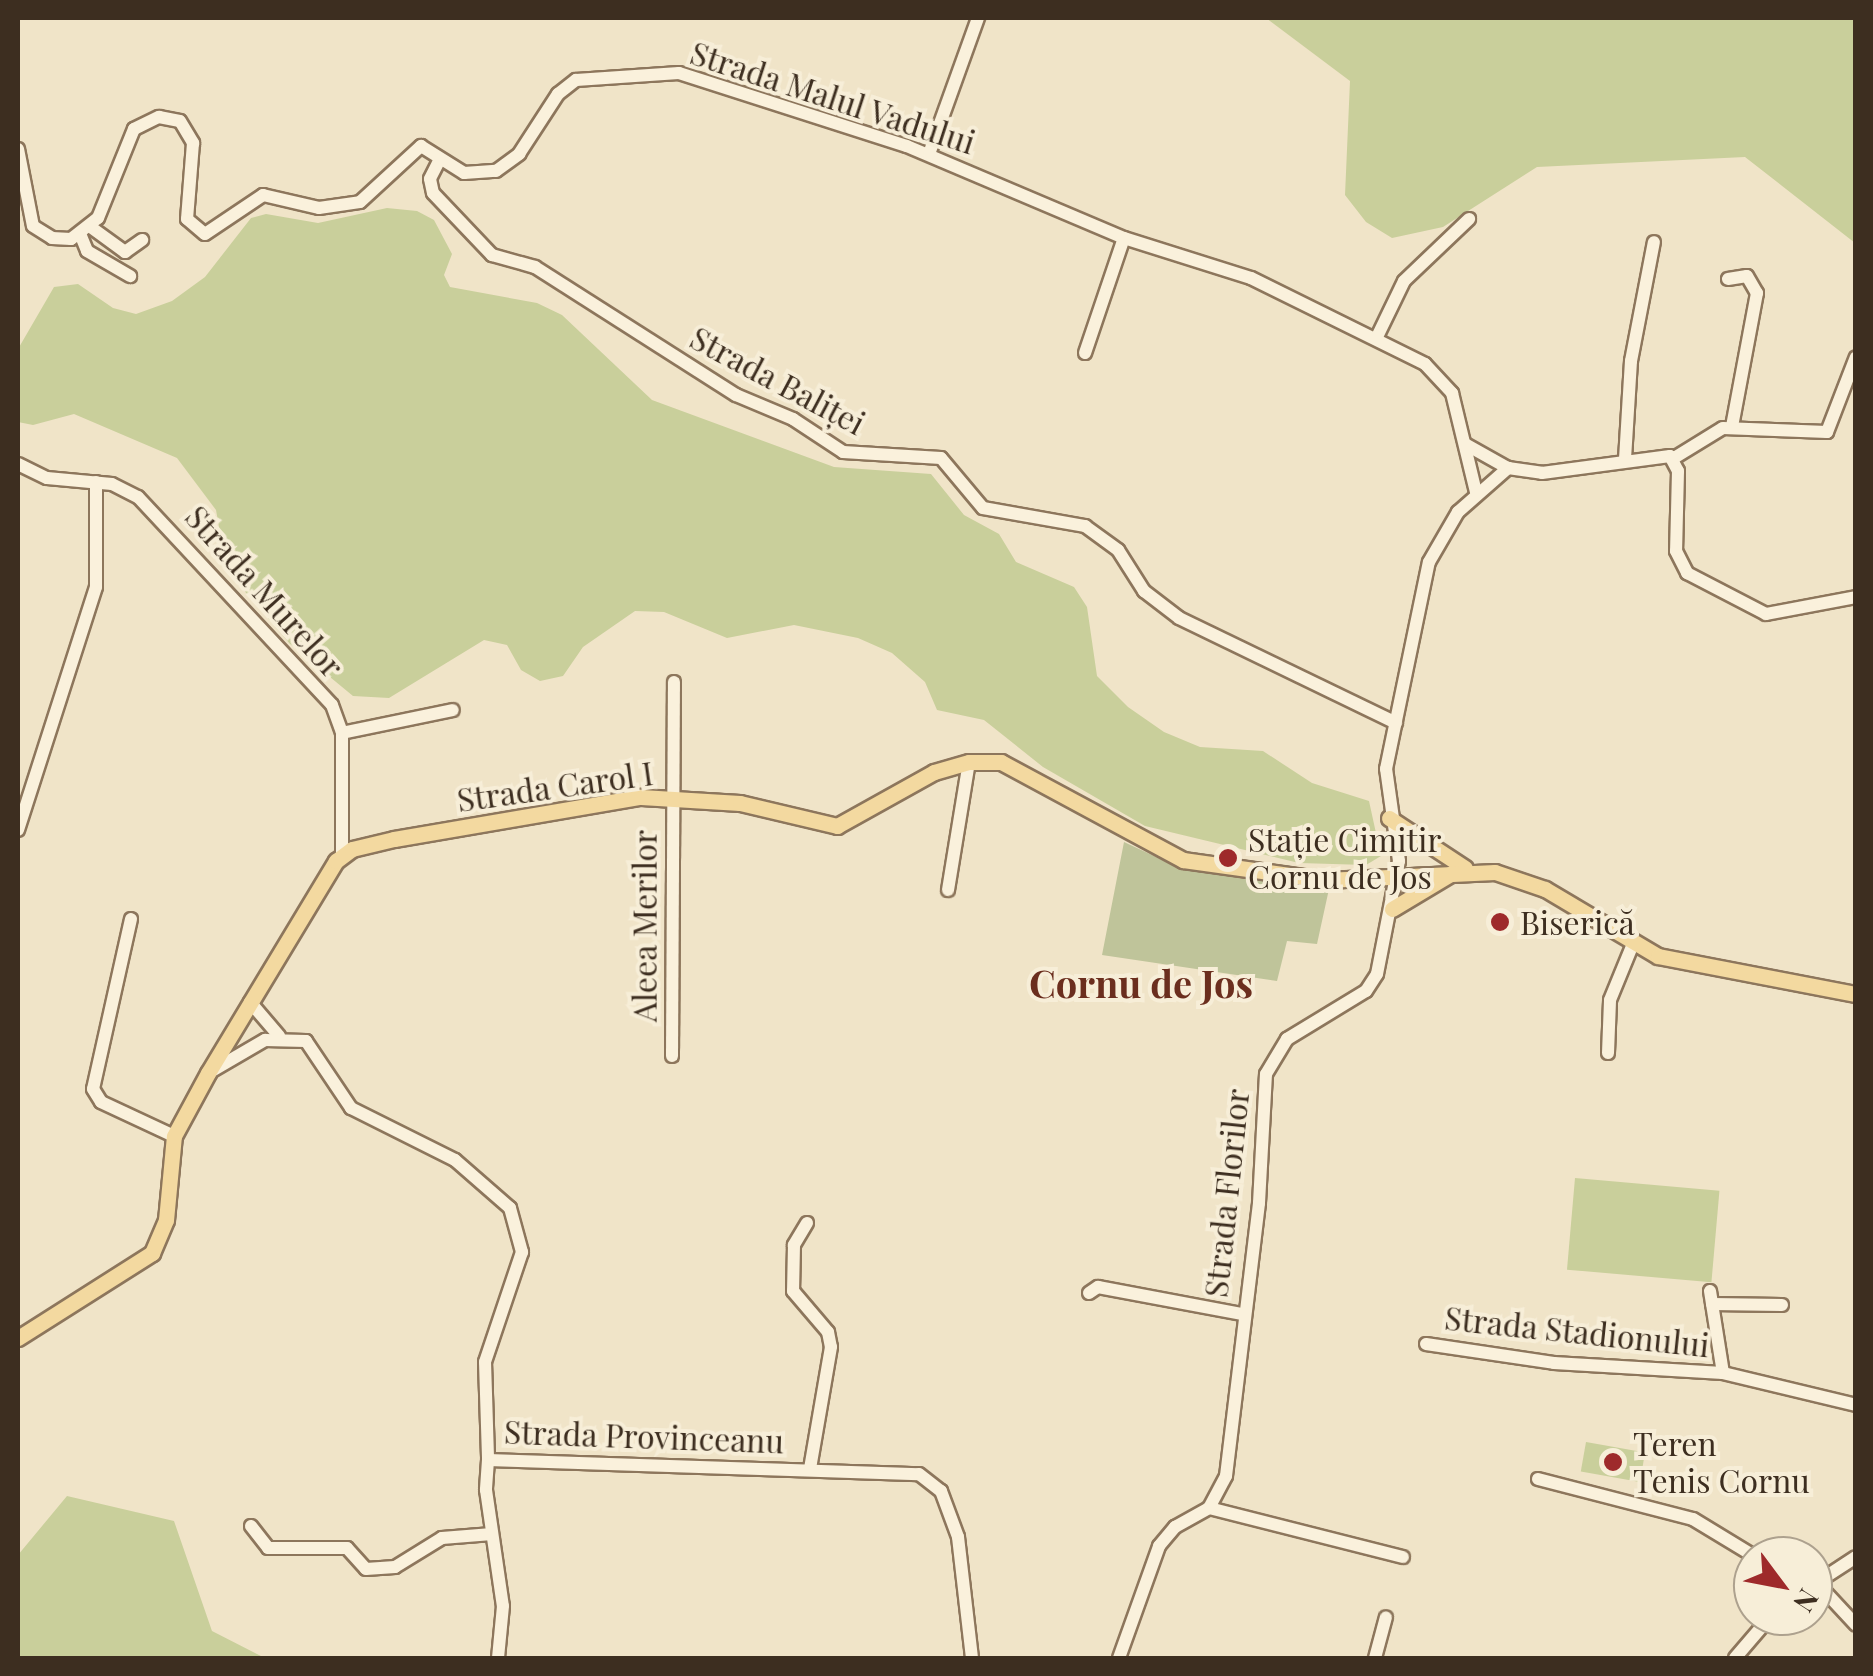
<!DOCTYPE html>
<html>
<head>
<meta charset="utf-8">
<style>
  body { margin:0 }
  #map { position:relative; width:1873px; height:1676px; overflow:hidden; background:#f0e4c8; font-family:"Playfair Display",serif }
  div>[style] { position:absolute }
  .green>* { inset:0; background:#c9cf9b; transform-origin:0 0 }
  .cemetery>* { inset:0; background:#bfc49a }
  .roads { filter:drop-shadow(2px 0 #8d765c) drop-shadow(-2px 0 #8d765c) drop-shadow(0 2px #8d765c) drop-shadow(0 -2px #8d765c) }
  .minor>* { height:12px; margin:-6px; padding:0 6px; transform-origin:6px; border-radius:6px; background:#faf1dc }
  .major>* { height:15px; margin:-7.5px; padding:0 7.5px; transform-origin:7.5px; border-radius:7.5px; background:#f3d9a0 }
  .dots>* { width:28px; height:28px; translate:-50% -50%; box-sizing:border-box; border:5px solid #f7eed8; border-radius:50% }
  span { translate:-50% -50%; white-space:nowrap; text-align:center; line-height:1.15; -webkit-text-stroke:8px #f7eed8; paint-order:stroke }
  .street-label { font-size:32px; color:#3d2e20 }
  .poi-label { font-size:32px; color:#3d2e20 }
  .left { translate:0 -50%; text-align:left }
  .quarter-label { font-size:38px; color:#6b2e1e; font-weight:700 }
  .frame { position:absolute; inset:0; border:20px solid #3d2e20; pointer-events:none }
  .north { position:absolute; left:1733px; top:1536px; width:100px; height:100px; box-sizing:border-box; background:#f7eed8; border:2px solid #ada18e; border-radius:50%; rotate:122deg; font-size:28px; font-weight:700; line-height:40px; text-align:center; color:#3d2e20 }
  .north::after { content:''; display:block; margin:auto; width:35px; height:45px; background:#9e2a2b; clip-path:polygon(50% 0,100% 100%,50% 72%,0 100%) }
</style>
</head>
<body>
<div id="map">
  <div class="green">
    <div style="clip-path:polygon(1266px 18px,1855px 18px,1855px 243px,1745px 157px,1537px 167px,1443px 227px,1392px 238px,1366px 222px,1345px 195px,1350px 81px)"></div>
    <div style="clip-path:polygon(387px 208px,417px 211px,434px 220px,452px 254px,444px 275px,450px 287px,537px 303px,562px 315px,652px 400px,834px 467px,931px 474px,964px 515px,999px 534px,1016px 562px,1074px 587px,1087px 607px,1097px 676px,1128px 707px,1164px 732px,1200px 747px,1263px 751px,1312px 783px,1369px 801px,1381px 856px,1366px 865px,1299px 863px,1145px 826px,1043px 767px,984px 720px,937px 710px,925px 682px,892px 653px,858px 638px,794px 625px,727px 638px,664px 612px,635px 611px,583px 647px,563px 676px,540px 681px,521px 670px,507px 645px,484px 640px,389px 698px,353px 696px,290px 644px,246px 593px,222px 544px,216px 510px,177px 458px,74px 414px,33px 425px,18px 422px,18px 349px,54px 287px,78px 284px,113px 308px,136px 314px,172px 301px,205px 277px,251px 218px,266px 214px,318px 223px)"></div>
    <div style="left:1575px;top:1178px;width:145px;height:92px;rotate:5deg"></div>
    <div style="left:1586px;top:1442px;width:60px;height:30px;rotate:10deg"></div>
    <div style="clip-path:polygon(67px 1496px,174px 1521px,212px 1631px,265px 1658px,18px 1658px,18px 1555px)"></div>
  </div>
  <div class="cemetery">
    <div style="clip-path:polygon(1124px 842px,1182px 869px,1329px 889px,1317px 944px,1287px 941px,1277px 981px,1102px 955px)"></div>
  </div>
  <div class="roads">
    <div class="minor">
      <div style="left:18px;top:149px;width:78px;rotate:79deg"></div>
      <div style="left:33px;top:226px;width:22px;rotate:32deg"></div>
      <div style="left:52px;top:238px;width:19px;rotate:3deg"></div>
      <div style="left:71px;top:239px;width:34px;rotate:-38deg"></div>
      <div style="left:98px;top:218px;width:96px;rotate:-68deg"></div>
      <div style="left:134px;top:129px;width:28px;rotate:-26deg"></div>
      <div style="left:159px;top:117px;width:21px;rotate:11deg"></div>
      <div style="left:180px;top:121px;width:26px;rotate:59deg"></div>
      <div style="left:193px;top:143px;width:76px;rotate:94.5deg"></div>
      <div style="left:187px;top:219px;width:23px;rotate:40deg"></div>
      <div style="left:205px;top:234px;width:70px;rotate:-33.9deg"></div>
      <div style="left:263px;top:195px;width:57px;rotate:13.1deg"></div>
      <div style="left:319px;top:208px;width:41px;rotate:-8.3deg"></div>
      <div style="left:360px;top:202px;width:83px;rotate:-42.6deg"></div>
      <div style="left:421px;top:146px;width:51px;rotate:32.1deg"></div>
      <div style="left:464px;top:173px;width:32px;rotate:-4deg"></div>
      <div style="left:496px;top:171px;width:29px;rotate:-36deg"></div>
      <div style="left:519px;top:154px;width:72px;rotate:-57deg"></div>
      <div style="left:558px;top:94px;width:23px;rotate:-38deg"></div>
      <div style="left:576px;top:80px;width:103px;rotate:-3.9deg"></div>
      <div style="left:679px;top:73px;width:239px;rotate:17.8deg"></div>
      <div style="left:907px;top:146px;width:236px;rotate:23deg"></div>
      <div style="left:1124px;top:238px;width:133px;rotate:17.5deg"></div>
      <div style="left:1251px;top:278px;width:194px;rotate:26.3deg"></div>
      <div style="left:1425px;top:364px;width:40px;rotate:47deg"></div>
      <div style="left:1452px;top:393px;width:102px;rotate:76.4deg"></div>
      <div style="left:929px;top:154px;width:145px;rotate:-70.2deg"></div>
      <div style="left:440px;top:159px;width:22px;rotate:117deg"></div>
      <div style="left:430px;top:179px;width:14px;rotate:78deg"></div>
      <div style="left:433px;top:193px;width:86px;rotate:46.4deg"></div>
      <div style="left:492px;top:255px;width:45px;rotate:15.6deg"></div>
      <div style="left:535px;top:267px;width:238px;rotate:32.5deg"></div>
      <div style="left:736px;top:395px;width:62px;rotate:22.8deg"></div>
      <div style="left:793px;top:419px;width:60px;rotate:33.4deg"></div>
      <div style="left:843px;top:452px;width:98px;rotate:3.5deg"></div>
      <div style="left:941px;top:458px;width:65px;rotate:50deg"></div>
      <div style="left:983px;top:508px;width:104px;rotate:10deg"></div>
      <div style="left:1085px;top:526px;width:41px;rotate:36deg"></div>
      <div style="left:1118px;top:550px;width:49px;rotate:57.6deg"></div>
      <div style="left:1144px;top:591px;width:44px;rotate:37.6deg"></div>
      <div style="left:1179px;top:618px;width:241px;rotate:25.8deg"></div>
      <div style="left:92px;top:228px;width:41px;rotate:36deg"></div>
      <div style="left:125px;top:252px;width:21px;rotate:-35deg"></div>
      <div style="left:81px;top:236px;width:16px;rotate:68deg"></div>
      <div style="left:87px;top:251px;width:50px;rotate:30.2deg"></div>
      <div style="left:1728px;top:279px;width:19px;rotate:-9deg"></div>
      <div style="left:1747px;top:276px;width:20px;rotate:60deg"></div>
      <div style="left:1757px;top:293px;width:136px;rotate:100.6deg"></div>
      <div style="left:1376px;top:339px;width:64px;rotate:-64.2deg"></div>
      <div style="left:1404px;top:281px;width:90px;rotate:-43.6deg"></div>
      <div style="left:1085px;top:353px;width:121px;rotate:-71.3deg"></div>
      <div style="left:1465px;top:444px;width:49px;rotate:29.2deg"></div>
      <div style="left:1508px;top:468px;width:34px;rotate:8deg"></div>
      <div style="left:1542px;top:473px;width:129px;rotate:-7.6deg"></div>
      <div style="left:1670px;top:456px;width:17px;rotate:62deg"></div>
      <div style="left:1678px;top:471px;width:80px;rotate:91.4deg"></div>
      <div style="left:1676px;top:551px;width:25px;rotate:63deg"></div>
      <div style="left:1687px;top:573px;width:89px;rotate:27.4deg"></div>
      <div style="left:1766px;top:614px;width:92px;rotate:-10.7deg"></div>
      <div style="left:1674px;top:458px;width:57px;rotate:-31.5deg"></div>
      <div style="left:1723px;top:428px;width:104px;rotate:2.2deg"></div>
      <div style="left:1827px;top:432px;width:80px;rotate:-68.9deg"></div>
      <div style="left:1625px;top:459px;width:98px;rotate:-86.5deg"></div>
      <div style="left:1631px;top:361px;width:121px;rotate:-79.1deg"></div>
      <div style="left:18px;top:464px;width:32px;rotate:26deg"></div>
      <div style="left:47px;top:478px;width:65px;rotate:5.3deg"></div>
      <div style="left:112px;top:484px;width:29px;rotate:27deg"></div>
      <div style="left:138px;top:497px;width:284px;rotate:47deg"></div>
      <div style="left:332px;top:705px;width:30px;rotate:70deg"></div>
      <div style="left:342px;top:733px;width:122px;rotate:90deg"></div>
      <div style="left:342px;top:733px;width:113px;rotate:-11.7deg"></div>
      <div style="left:18px;top:830px;width:255px;rotate:-72.2deg"></div>
      <div style="left:96px;top:587px;width:105px;rotate:-90deg"></div>
      <div style="left:948px;top:890px;width:130px;rotate:-80.7deg"></div>
      <div style="left:131px;top:919px;width:174px;rotate:102.6deg"></div>
      <div style="left:93px;top:1089px;width:15px;rotate:58deg"></div>
      <div style="left:101px;top:1102px;width:81px;rotate:25deg"></div>
      <div style="left:250px;top:1002px;width:45px;rotate:49.5deg"></div>
      <div style="left:1608px;top:1053px;width:53px;rotate:-87.8deg"></div>
      <div style="left:1610px;top:1000px;width:61px;rotate:-67.7deg"></div>
      <div style="left:672px;top:1056px;width:374px;rotate:-89.7deg"></div>
      <div style="left:210px;top:1072px;width:64px;rotate:-30.2deg"></div>
      <div style="left:265px;top:1040px;width:41px;rotate:1.4deg"></div>
      <div style="left:306px;top:1041px;width:81px;rotate:56.1deg"></div>
      <div style="left:351px;top:1108px;width:116px;rotate:26.6deg"></div>
      <div style="left:455px;top:1160px;width:73px;rotate:41.1deg"></div>
      <div style="left:510px;top:1208px;width:46px;rotate:74.7deg"></div>
      <div style="left:522px;top:1252px;width:116px;rotate:108.6deg"></div>
      <div style="left:485px;top:1362px;width:98px;rotate:88.2deg"></div>
      <div style="left:488px;top:1460px;width:431px;rotate:1.9deg"></div>
      <div style="left:919px;top:1474px;width:28px;rotate:38deg"></div>
      <div style="left:941px;top:1491px;width:49px;rotate:69.7deg"></div>
      <div style="left:958px;top:1537px;width:122px;rotate:83.4deg"></div>
      <div style="left:807px;top:1223px;width:26px;rotate:121deg"></div>
      <div style="left:794px;top:1245px;width:46px;rotate:91.2deg"></div>
      <div style="left:793px;top:1291px;width:54px;rotate:49.5deg"></div>
      <div style="left:828px;top:1332px;width:15px;rotate:79deg"></div>
      <div style="left:831px;top:1347px;width:123px;rotate:99.8deg"></div>
      <div style="left:1710px;top:1291px;width:83px;rotate:81deg"></div>
      <div style="left:1089px;top:1293px;width:11px;rotate:-34deg"></div>
      <div style="left:1098px;top:1287px;width:147px;rotate:10.6deg"></div>
      <div style="left:1712px;top:1304px;width:70px;rotate:0.8deg"></div>
      <div style="left:1426px;top:1344px;width:129px;rotate:8.4deg"></div>
      <div style="left:1554px;top:1363px;width:169px;rotate:3.4deg"></div>
      <div style="left:1723px;top:1373px;width:137px;rotate:13.5deg"></div>
      <div style="left:488px;top:1460px;width:30px;rotate:94deg"></div>
      <div style="left:486px;top:1490px;width:117px;rotate:81.7deg"></div>
      <div style="left:503px;top:1606px;width:52px;rotate:95.5deg"></div>
      <div style="left:1538px;top:1479px;width:160px;rotate:14.5deg"></div>
      <div style="left:1693px;top:1519px;width:71px;rotate:31.2deg"></div>
      <div style="left:1209px;top:1508px;width:200px;rotate:14.2deg"></div>
      <div style="left:251px;top:1526px;width:28px;rotate:52deg"></div>
      <div style="left:268px;top:1548px;width:79px"></div>
      <div style="left:347px;top:1548px;width:28px;rotate:48deg"></div>
      <div style="left:366px;top:1569px;width:29px;rotate:-4deg"></div>
      <div style="left:395px;top:1567px;width:55px;rotate:-31.7deg"></div>
      <div style="left:442px;top:1538px;width:50px;rotate:-4.6deg"></div>
      <div style="left:1817px;top:1583px;width:57px;rotate:47.1deg"></div>
      <div style="left:1813px;top:1585px;width:51px;rotate:-33.1deg"></div>
      <div style="left:1119px;top:1658px;width:119px;rotate:-70.3deg"></div>
      <div style="left:1159px;top:1546px;width:25px;rotate:-50deg"></div>
      <div style="left:1175px;top:1527px;width:39px;rotate:-29deg"></div>
      <div style="left:1209px;top:1508px;width:36px;rotate:-62deg"></div>
      <div style="left:1226px;top:1476px;width:275px;rotate:-83.1deg"></div>
      <div style="left:1259px;top:1203px;width:129px;rotate:-86.9deg"></div>
      <div style="left:1266px;top:1074px;width:41px;rotate:-59deg"></div>
      <div style="left:1287px;top:1039px;width:92px;rotate:-31.3deg"></div>
      <div style="left:1366px;top:991px;width:20px;rotate:-57deg"></div>
      <div style="left:1377px;top:974px;width:115px;rotate:-79deg"></div>
      <div style="left:1399px;top:861px;width:93px;rotate:-98deg"></div>
      <div style="left:1386px;top:769px;width:211px;rotate:-78.3deg"></div>
      <div style="left:1429px;top:562px;width:58px;rotate:-59.9deg"></div>
      <div style="left:1458px;top:512px;width:67px;rotate:-41.3deg"></div>
      <div style="left:1375px;top:1658px;width:42px;rotate:-75deg"></div>
      <div style="left:1735px;top:1658px;width:55px;rotate:-49.4deg"></div>
    </div>
    <div class="major">
      <div style="left:1389px;top:818px;width:91px;rotate:33.3deg"></div>
      <div style="left:1392px;top:909px;width:70px;rotate:-31deg"></div>
      <div style="left:18px;top:1338px;width:159px;rotate:-32.4deg"></div>
      <div style="left:152px;top:1253px;width:36px;rotate:-67deg"></div>
      <div style="left:166px;top:1220px;width:84px;rotate:-84.6deg"></div>
      <div style="left:174px;top:1136px;width:72px;rotate:-61.6deg"></div>
      <div style="left:208px;top:1073px;width:248px;rotate:-58.9deg"></div>
      <div style="left:336px;top:861px;width:20px;rotate:-37deg"></div>
      <div style="left:352px;top:849px;width:43px;rotate:-13.4deg"></div>
      <div style="left:394px;top:839px;width:251px;rotate:-9.7deg"></div>
      <div style="left:641px;top:797px;width:99px;rotate:3.5deg"></div>
      <div style="left:740px;top:803px;width:100px;rotate:13.3deg"></div>
      <div style="left:837px;top:826px;width:111px;rotate:-29.1deg"></div>
      <div style="left:934px;top:772px;width:36px;rotate:-16deg"></div>
      <div style="left:969px;top:762px;width:32px"></div>
      <div style="left:1001px;top:762px;width:207px;rotate:28.3deg"></div>
      <div style="left:1183px;top:860px;width:143px;rotate:8deg"></div>
      <div style="left:1325px;top:880px;width:170px;rotate:-2.7deg"></div>
      <div style="left:1495px;top:872px;width:53px;rotate:18.8deg"></div>
      <div style="left:1545px;top:889px;width:131px;rotate:30.7deg"></div>
      <div style="left:1658px;top:956px;width:202px;rotate:10.9deg"></div>
    </div>
  </div>
  <div class="dots">
    <div style="left:1228px;top:858px;background:#9e2a2b"></div>
    <div style="left:1500px;top:922px;background:#9e2a2b"></div>
    <div style="left:1613px;top:1462px;background:#9e2a2b"></div>
  </div>
  <div class="street-label">
    <span style="left:833px;top:97px;rotate:18deg">Strada Malul Vadului</span>
    <span style="left:778px;top:380px;rotate:28deg">Strada Baliței</span>
    <span style="left:265px;top:591px;rotate:48deg">Strada Murelor</span>
    <span style="left:555px;top:786px;rotate:-8deg">Strada Carol I</span>
    <span style="left:644px;top:926px;rotate:-90deg">Aleea Merilor</span>
    <span style="left:1226px;top:1193px;rotate:-84deg">Strada Florilor</span>
    <span style="left:1577px;top:1331px;rotate:6deg">Strada Stadionului</span>
    <span style="left:644px;top:1436px;rotate:2deg">Strada Provinceanu</span>
  </div>
  <div class="poi-label">
    <span class="left" style="left:1248px;top:858px">Stație Cimitir<br>Cornu de Jos</span>
    <span class="left" style="left:1520px;top:922px">Biserică</span>
    <span class="left" style="left:1633px;top:1462px">Teren<br>Tenis Cornu</span>
  </div>
  <div class="quarter-label">
    <span style="left:1141px;top:983px">Cornu de Jos</span>
  </div>
  <div class="frame"></div>
  <div class="north">N</div>
</div>
</body>
</html>
